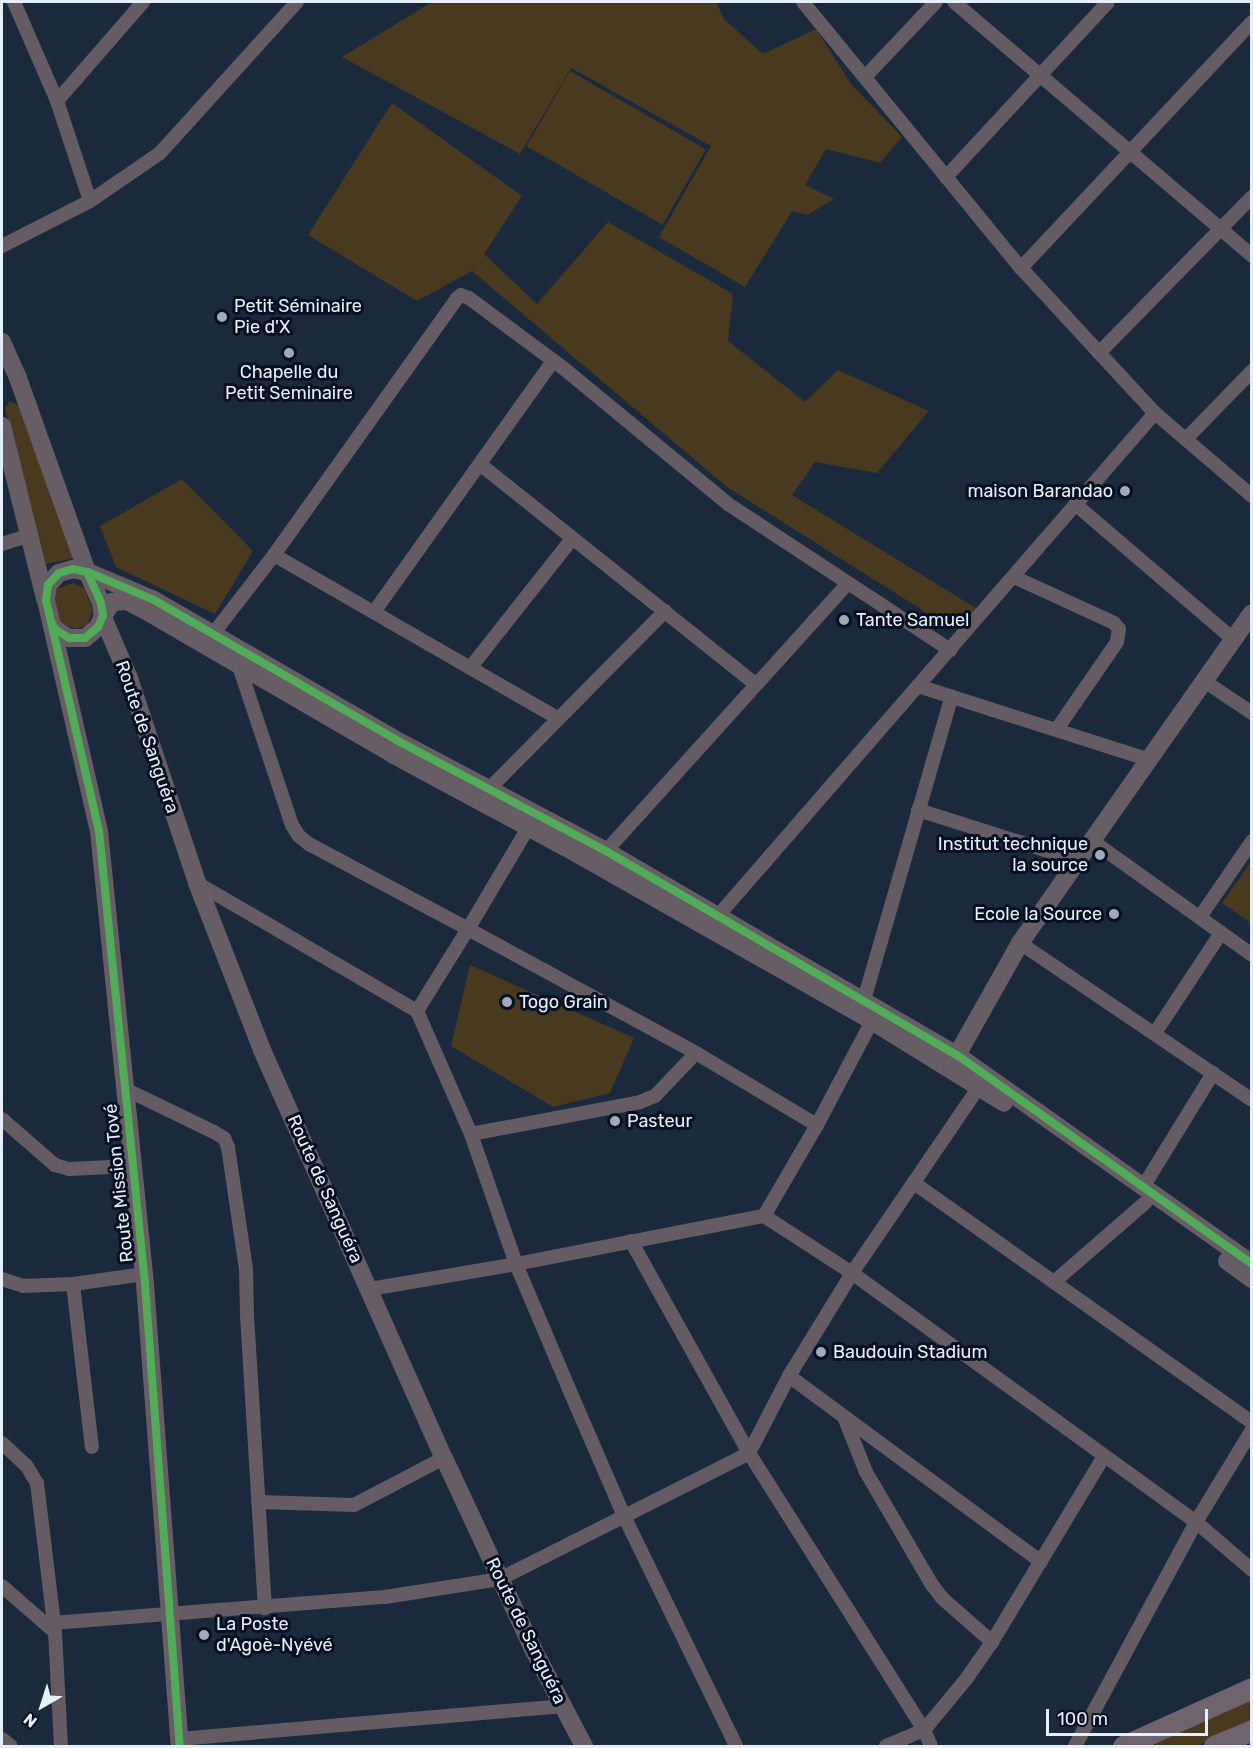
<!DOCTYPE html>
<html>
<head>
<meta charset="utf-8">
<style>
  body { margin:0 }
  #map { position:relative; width:1253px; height:1748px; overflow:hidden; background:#1b293d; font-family:Rubik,sans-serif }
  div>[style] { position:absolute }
  .green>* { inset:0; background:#49391f; transform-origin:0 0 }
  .street>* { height:14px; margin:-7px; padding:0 7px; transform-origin:7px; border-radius:7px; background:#655b62 }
  .secondary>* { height:18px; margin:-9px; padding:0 9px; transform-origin:9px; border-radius:9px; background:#665d65 }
  .primary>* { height:21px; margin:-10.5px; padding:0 10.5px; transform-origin:10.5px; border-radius:10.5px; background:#6f646d }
  .cycleway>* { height:8px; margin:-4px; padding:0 4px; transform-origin:4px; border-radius:4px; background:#51ab58 }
  .dots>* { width:16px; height:16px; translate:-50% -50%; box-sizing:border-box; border:3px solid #061020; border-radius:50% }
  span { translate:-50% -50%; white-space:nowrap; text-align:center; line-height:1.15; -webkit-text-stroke:6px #061020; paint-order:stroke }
  .poi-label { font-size:18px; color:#e6effe }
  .left { translate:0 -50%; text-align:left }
  .right { translate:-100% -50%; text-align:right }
  .street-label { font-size:18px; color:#e6effe }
  .frame { position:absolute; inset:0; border:3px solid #e6effe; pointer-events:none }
  .north { position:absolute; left:12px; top:1676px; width:60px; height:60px; -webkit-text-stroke:4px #061020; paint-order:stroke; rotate:219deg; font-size:16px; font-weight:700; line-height:24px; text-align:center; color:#e6effe }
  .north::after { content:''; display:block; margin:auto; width:21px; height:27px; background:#e6effe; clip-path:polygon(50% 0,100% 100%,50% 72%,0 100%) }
  .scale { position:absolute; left:1046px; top:1709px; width:162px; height:27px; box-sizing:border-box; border:3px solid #e6effe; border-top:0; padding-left:8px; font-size:18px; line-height:21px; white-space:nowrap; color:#e6effe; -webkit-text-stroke:4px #061020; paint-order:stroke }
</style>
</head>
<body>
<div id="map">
  <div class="green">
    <div style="clip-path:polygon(432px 2px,716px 2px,724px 19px,763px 54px,816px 29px,851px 84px,902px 137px,880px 163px,826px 149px,805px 185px,834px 199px,807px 215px,792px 211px,745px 287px,659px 237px,711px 146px,571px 68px,520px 154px,342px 57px)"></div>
    <div style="left:570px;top:71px;width:157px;height:87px;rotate:30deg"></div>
    <div style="clip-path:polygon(392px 103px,522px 196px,484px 254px,537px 304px,608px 222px,733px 294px,728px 341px,805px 402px,838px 370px,929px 411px,877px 473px,815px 462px,792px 495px,979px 610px,946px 625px,727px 487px,472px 271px,417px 301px,308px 235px)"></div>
    <div style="clip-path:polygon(10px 401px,19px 406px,75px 558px,46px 564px,5px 408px)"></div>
    <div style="clip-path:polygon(182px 479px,253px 551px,215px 614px,116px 567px,100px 526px)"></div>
    <div style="clip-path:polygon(73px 583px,84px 588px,93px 610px,87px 625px,77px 629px,62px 624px,56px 610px,55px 595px,57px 589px)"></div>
    <div style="clip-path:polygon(1251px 862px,1251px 923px,1222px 903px)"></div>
    <div style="clip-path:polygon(470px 965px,634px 1038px,610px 1093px,553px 1107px,451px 1046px)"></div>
    <div style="clip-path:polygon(1251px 1696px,1251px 1722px,1197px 1746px,1146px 1746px)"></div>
  </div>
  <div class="street">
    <div style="left:14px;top:2px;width:108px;rotate:66.5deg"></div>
    <div style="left:57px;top:101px;width:105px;rotate:71.7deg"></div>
    <div style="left:803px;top:2px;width:344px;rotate:50.7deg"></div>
    <div style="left:1021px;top:268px;width:197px;rotate:47.3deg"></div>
    <div style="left:1155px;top:413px;width:128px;rotate:40.6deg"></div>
    <div style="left:954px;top:2px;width:392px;rotate:40.4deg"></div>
    <div style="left:865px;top:77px;width:103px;rotate:-46.6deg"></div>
    <div style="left:57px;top:101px;width:131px;rotate:-49deg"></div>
    <div style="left:946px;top:177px;width:238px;rotate:-47.2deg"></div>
    <div style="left:2px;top:246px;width:99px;rotate:-27.1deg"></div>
    <div style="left:90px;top:201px;width:85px;rotate:-34.4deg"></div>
    <div style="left:160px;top:153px;width:204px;rotate:-47.8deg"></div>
    <div style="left:1021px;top:268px;width:337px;rotate:-46.8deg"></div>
    <div style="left:1099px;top:353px;width:219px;rotate:-45.6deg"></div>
    <div style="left:1186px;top:439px;width:95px;rotate:-45.9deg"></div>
    <div style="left:481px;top:465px;width:351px;rotate:38.6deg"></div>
    <div style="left:1075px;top:504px;width:208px;rotate:40.5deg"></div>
    <div style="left:2px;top:544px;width:29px;rotate:-18deg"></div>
    <div style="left:274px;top:555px;width:327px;rotate:29.9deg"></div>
    <div style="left:1014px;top:577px;width:110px;rotate:24.7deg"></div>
    <div style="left:1114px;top:623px;width:8px;rotate:50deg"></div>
    <div style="left:1119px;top:629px;width:13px;rotate:99deg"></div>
    <div style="left:1117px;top:642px;width:106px;rotate:124.6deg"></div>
    <div style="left:374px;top:612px;width:308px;rotate:-54.5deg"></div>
    <div style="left:213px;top:634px;width:100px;rotate:-52.3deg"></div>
    <div style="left:274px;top:555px;width:315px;rotate:-54.5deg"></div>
    <div style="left:457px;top:298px;width:5px;rotate:-37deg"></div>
    <div style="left:461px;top:295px;width:9px;rotate:21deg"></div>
    <div style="left:469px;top:298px;width:116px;rotate:36.6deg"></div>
    <div style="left:562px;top:367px;width:215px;rotate:39.5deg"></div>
    <div style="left:728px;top:504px;width:266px;rotate:33.3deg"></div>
    <div style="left:239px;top:666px;width:168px;rotate:71.6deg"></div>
    <div style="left:292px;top:825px;width:13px;rotate:58deg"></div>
    <div style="left:299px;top:836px;width:13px;rotate:39deg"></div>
    <div style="left:309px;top:844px;width:180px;rotate:28.1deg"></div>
    <div style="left:468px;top:929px;width:97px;rotate:121.9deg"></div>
    <div style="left:470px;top:668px;width:164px;rotate:-51.7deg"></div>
    <div style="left:1204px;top:681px;width:58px;rotate:33.7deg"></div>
    <div style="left:918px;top:686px;width:240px;rotate:17.7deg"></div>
    <div style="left:490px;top:788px;width:249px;rotate:-45.3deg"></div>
    <div style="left:918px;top:810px;width:167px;rotate:17.5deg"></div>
    <div style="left:528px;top:828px;width:117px;rotate:120.7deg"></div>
    <div style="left:468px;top:929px;width:260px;rotate:28.5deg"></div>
    <div style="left:696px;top:1053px;width:141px;rotate:30.8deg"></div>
    <div style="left:1091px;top:840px;width:198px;rotate:35.5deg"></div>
    <div style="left:606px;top:851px;width:361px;rotate:-47.9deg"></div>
    <div style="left:197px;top:883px;width:255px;rotate:30.2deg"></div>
    <div style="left:417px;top:1011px;width:134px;rotate:66.3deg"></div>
    <div style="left:471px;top:1134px;width:138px;rotate:70.9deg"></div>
    <div style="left:516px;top:1264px;width:136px;rotate:67deg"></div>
    <div style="left:569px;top:1389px;width:138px;rotate:66.6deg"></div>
    <div style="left:624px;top:1516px;width:256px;rotate:64deg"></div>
    <div style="left:717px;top:917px;width:668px;rotate:-49.01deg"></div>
    <div style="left:1200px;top:917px;width:92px;rotate:-55.6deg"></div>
    <div style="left:1020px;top:943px;width:280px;rotate:34.1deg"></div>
    <div style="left:864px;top:1000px;width:316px;rotate:-73.9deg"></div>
    <div style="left:1155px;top:1033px;width:120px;rotate:-56.6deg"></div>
    <div style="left:125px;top:1089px;width:99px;rotate:25.8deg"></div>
    <div style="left:214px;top:1132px;width:12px;rotate:31deg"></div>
    <div style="left:224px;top:1138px;width:10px;rotate:66deg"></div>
    <div style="left:228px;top:1147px;width:123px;rotate:81.6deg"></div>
    <div style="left:246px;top:1269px;width:46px;rotate:88.8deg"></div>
    <div style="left:247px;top:1315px;width:294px;rotate:86.5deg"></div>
    <div style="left:2px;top:1119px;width:70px;rotate:41deg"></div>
    <div style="left:55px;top:1165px;width:15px;rotate:16deg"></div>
    <div style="left:69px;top:1169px;width:63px;rotate:-2.7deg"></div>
    <div style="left:471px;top:1134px;width:172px;rotate:-10.7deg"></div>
    <div style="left:640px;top:1102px;width:16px;rotate:-22deg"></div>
    <div style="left:655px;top:1096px;width:59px;rotate:-46.4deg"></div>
    <div style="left:914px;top:1183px;width:414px;rotate:35.3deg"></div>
    <div style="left:1143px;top:1187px;width:134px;rotate:-58.4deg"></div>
    <div style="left:764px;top:1216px;width:105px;rotate:-59.8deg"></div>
    <div style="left:817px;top:1125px;width:118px;rotate:-62.1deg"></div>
    <div style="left:631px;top:1241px;width:243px;rotate:60.9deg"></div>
    <div style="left:749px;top:1453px;width:328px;rotate:57.7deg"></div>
    <div style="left:924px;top:1730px;width:17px;rotate:66deg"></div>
    <div style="left:2px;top:1279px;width:22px;rotate:18deg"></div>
    <div style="left:23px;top:1286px;width:50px;rotate:-2.3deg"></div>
    <div style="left:73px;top:1284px;width:72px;rotate:-8deg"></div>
    <div style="left:1054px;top:1282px;width:121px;rotate:-41deg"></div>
    <div style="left:73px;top:1284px;width:164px;rotate:83.4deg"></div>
    <div style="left:370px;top:1289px;width:148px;rotate:-9.7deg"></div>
    <div style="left:516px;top:1264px;width:253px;rotate:-11deg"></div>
    <div style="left:764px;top:1216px;width:105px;rotate:32.9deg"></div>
    <div style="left:852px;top:1273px;width:425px;rotate:35.9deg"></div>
    <div style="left:1196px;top:1522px;width:74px;rotate:40.6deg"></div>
    <div style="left:789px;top:1376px;width:313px;rotate:36.4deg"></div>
    <div style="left:844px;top:1417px;width:59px;rotate:68.2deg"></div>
    <div style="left:866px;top:1472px;width:131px;rotate:59.7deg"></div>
    <div style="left:932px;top:1585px;width:16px;rotate:52deg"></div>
    <div style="left:942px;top:1598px;width:67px;rotate:41.3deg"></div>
    <div style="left:2px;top:1443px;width:33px;rotate:43deg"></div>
    <div style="left:26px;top:1465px;width:21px;rotate:59deg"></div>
    <div style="left:37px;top:1483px;width:150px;rotate:83.1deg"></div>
    <div style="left:55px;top:1632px;width:114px;rotate:87deg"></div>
    <div style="left:258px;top:1502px;width:96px;rotate:1.8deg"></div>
    <div style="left:354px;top:1505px;width:102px;rotate:-27.6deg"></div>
    <div style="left:2px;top:1586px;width:70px;rotate:41deg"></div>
    <div style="left:53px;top:1623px;width:333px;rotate:-4.5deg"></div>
    <div style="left:385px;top:1597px;width:116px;rotate:-8.9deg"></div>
    <div style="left:500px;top:1579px;width:279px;rotate:-26.8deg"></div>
    <div style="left:749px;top:1453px;width:87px;rotate:-62.5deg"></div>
    <div style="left:789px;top:1376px;width:121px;rotate:-58.5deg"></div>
    <div style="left:852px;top:1273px;width:225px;rotate:-55.7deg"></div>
    <div style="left:2px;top:1739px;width:11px;rotate:38deg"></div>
    <div style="left:179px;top:1739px;width:384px;rotate:-4.9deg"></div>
    <div style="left:886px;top:1746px;width:41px;rotate:-22.8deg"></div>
    <div style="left:924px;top:1730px;width:67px;rotate:-50.4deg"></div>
    <div style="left:967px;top:1678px;width:44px;rotate:-55.2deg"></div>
    <div style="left:992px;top:1642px;width:217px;rotate:-58.9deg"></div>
    <div style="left:1075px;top:1746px;width:255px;rotate:-61.6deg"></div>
    <div style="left:1196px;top:1522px;width:108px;rotate:-58.7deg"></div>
  </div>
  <div class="secondary">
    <div style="left:2px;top:342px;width:39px;rotate:66deg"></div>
    <div style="left:18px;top:378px;width:206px;rotate:70.4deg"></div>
    <div style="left:2px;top:426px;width:178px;rotate:76deg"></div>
    <div style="left:88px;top:572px;width:72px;rotate:23deg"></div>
    <div style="left:154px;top:600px;width:284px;rotate:30deg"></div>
    <div style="left:400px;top:742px;width:233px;rotate:27.9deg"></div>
    <div style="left:606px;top:851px;width:406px;rotate:30.2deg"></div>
    <div style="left:957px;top:1055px;width:362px;rotate:35.3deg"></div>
    <div style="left:102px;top:615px;width:69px;rotate:66.8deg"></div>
    <div style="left:129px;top:678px;width:216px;rotate:71.6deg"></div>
    <div style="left:197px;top:883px;width:179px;rotate:68.7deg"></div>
    <div style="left:262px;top:1050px;width:447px;rotate:66deg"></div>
    <div style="left:444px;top:1458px;width:208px;rotate:65deg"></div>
    <div style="left:532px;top:1647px;width:112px;rotate:62.3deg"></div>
    <div style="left:103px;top:616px;width:17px;rotate:-57deg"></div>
    <div style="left:112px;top:602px;width:15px;rotate:-4deg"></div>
    <div style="left:127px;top:601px;width:21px;rotate:28deg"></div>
    <div style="left:146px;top:611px;width:287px;rotate:30.1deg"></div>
    <div style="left:394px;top:755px;width:194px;rotate:28.3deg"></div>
    <div style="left:565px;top:847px;width:353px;rotate:29.5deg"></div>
    <div style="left:872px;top:1021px;width:155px;rotate:31.8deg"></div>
    <div style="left:51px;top:622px;width:8px;rotate:60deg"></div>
    <div style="left:55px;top:629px;width:17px;rotate:33deg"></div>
    <div style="left:69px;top:638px;width:16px"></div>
    <div style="left:85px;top:638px;width:17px;rotate:-40deg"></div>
    <div style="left:98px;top:627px;width:12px;rotate:-66deg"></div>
    <div style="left:103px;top:616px;width:13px;rotate:-99deg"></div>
    <div style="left:101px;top:603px;width:34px;rotate:-114deg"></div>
    <div style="left:87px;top:572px;width:14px;rotate:-168deg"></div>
    <div style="left:73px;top:569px;width:15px;rotate:164deg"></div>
    <div style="left:59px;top:573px;width:16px;rotate:133deg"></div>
    <div style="left:48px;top:585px;width:15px;rotate:98deg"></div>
    <div style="left:46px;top:600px;width:237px;rotate:77.1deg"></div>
    <div style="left:99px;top:831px;width:455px;rotate:84.2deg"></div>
    <div style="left:145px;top:1284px;width:463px;rotate:85.7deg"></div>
    <div style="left:953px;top:1067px;width:13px;rotate:-72deg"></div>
    <div style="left:957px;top:1055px;width:129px;rotate:-60.6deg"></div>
    <div style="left:1020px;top:943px;width:403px;rotate:-54.9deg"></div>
    <div style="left:1227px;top:1261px;width:31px;rotate:36deg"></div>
  </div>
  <div class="primary">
    <div style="left:1123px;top:1746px;width:141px;rotate:-24.2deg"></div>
    <div style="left:1214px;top:1746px;width:41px;rotate:-22.8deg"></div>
  </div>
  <div class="cycleway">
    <div style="left:88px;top:572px;width:72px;rotate:23deg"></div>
    <div style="left:154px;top:600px;width:284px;rotate:30deg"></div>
    <div style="left:400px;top:742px;width:233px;rotate:27.9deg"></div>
    <div style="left:606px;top:851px;width:406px;rotate:30.2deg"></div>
    <div style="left:957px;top:1055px;width:362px;rotate:35.3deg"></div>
    <div style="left:51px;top:622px;width:8px;rotate:60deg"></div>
    <div style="left:55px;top:629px;width:17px;rotate:33deg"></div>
    <div style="left:69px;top:638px;width:16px"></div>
    <div style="left:85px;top:638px;width:17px;rotate:-40deg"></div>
    <div style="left:98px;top:627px;width:12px;rotate:-66deg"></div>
    <div style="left:103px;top:616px;width:13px;rotate:-99deg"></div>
    <div style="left:101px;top:603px;width:34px;rotate:-114deg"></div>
    <div style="left:87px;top:572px;width:14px;rotate:-168deg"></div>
    <div style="left:73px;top:569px;width:15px;rotate:164deg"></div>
    <div style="left:59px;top:573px;width:16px;rotate:133deg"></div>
    <div style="left:48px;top:585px;width:15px;rotate:98deg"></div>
    <div style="left:46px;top:600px;width:237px;rotate:77.1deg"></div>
    <div style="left:99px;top:831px;width:455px;rotate:84.2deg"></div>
    <div style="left:145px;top:1284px;width:463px;rotate:85.7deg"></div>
  </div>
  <div class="dots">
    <div style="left:222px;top:317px;background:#9faaba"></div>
    <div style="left:289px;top:353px;background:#9faaba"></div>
    <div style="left:1125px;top:491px;background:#9faaba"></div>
    <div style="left:844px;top:620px;background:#9faaba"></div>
    <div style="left:1100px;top:855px;background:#9faaba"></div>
    <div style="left:1114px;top:914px;background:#9faaba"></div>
    <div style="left:507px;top:1002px;background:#9faaba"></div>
    <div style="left:615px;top:1121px;background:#9faaba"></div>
    <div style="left:821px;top:1352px;background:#9faaba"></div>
    <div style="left:204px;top:1635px;background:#9faaba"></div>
  </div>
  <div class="poi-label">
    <span class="left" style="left:234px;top:317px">Petit Séminaire<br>Pie d'X</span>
    <span style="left:289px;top:383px">Chapelle du<br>Petit Seminaire</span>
    <span class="right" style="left:1113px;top:491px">maison Barandao</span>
    <span class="left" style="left:856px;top:620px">Tante Samuel</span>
    <span class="right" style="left:1088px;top:855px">Institut technique<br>la source</span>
    <span class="right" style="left:1102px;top:914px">Ecole la Source</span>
    <span class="left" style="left:519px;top:1002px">Togo Grain</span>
    <span class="left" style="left:627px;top:1121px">Pasteur</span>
    <span class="left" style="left:833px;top:1352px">Baudouin Stadium</span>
    <span class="left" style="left:216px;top:1635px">La Poste<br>d'Agoè-Nyévé</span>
  </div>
  <div class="street-label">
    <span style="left:147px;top:737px;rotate:71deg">Route de Sanguéra</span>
    <span style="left:119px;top:1183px;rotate:-96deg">Route Mission Tové</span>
    <span style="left:325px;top:1189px;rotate:66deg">Route de Sanguéra</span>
    <span style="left:526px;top:1631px;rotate:64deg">Route de Sanguéra</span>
  </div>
  <div class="frame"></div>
  <div class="north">N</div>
  <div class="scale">100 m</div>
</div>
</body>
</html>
